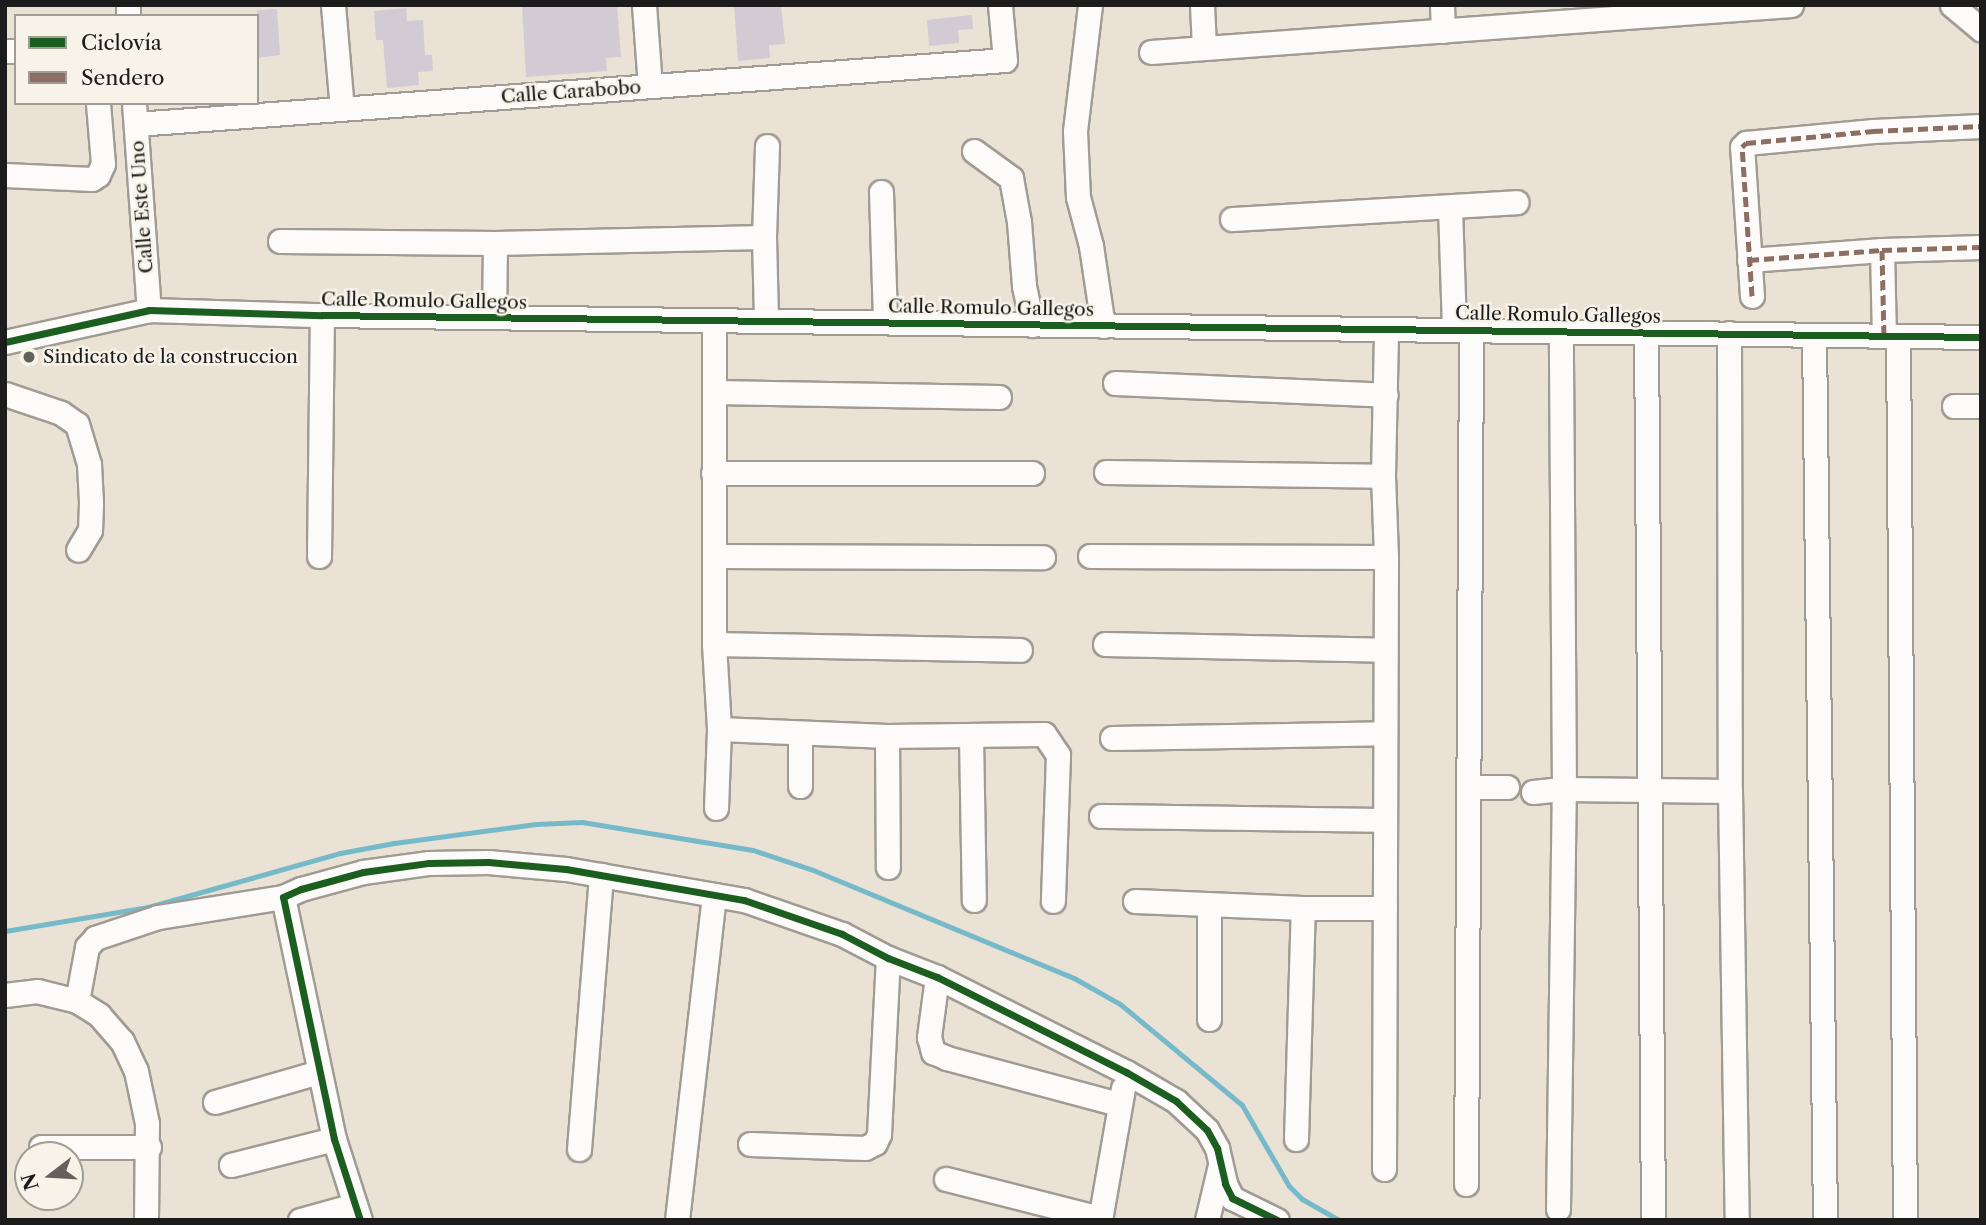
<!DOCTYPE html>
<html>
<head>
<meta charset="utf-8">
<style>
  body { margin:0 }
  #map { position:relative; width:1986px; height:1225px; overflow:hidden; background:#eae2d4; font-family:"Libre Caslon Text",serif }
  div>[style] { position:absolute }
  .stream>* { height:5px; margin:-2.5px; padding:0 2.5px; transform-origin:2.5px; border-radius:2.5px; background:#76baca }
  .building>* { inset:0; background:#d2cbd3 }
  .roads { filter:drop-shadow(2px 0 #a09b93) drop-shadow(-2px 0 #a09b93) drop-shadow(0 2px #a09b93) drop-shadow(0 -2px #a09b93) }
  .minor>* { height:23px; margin:-11.5px; padding:0 11.5px; transform-origin:11.5px; border-radius:11.5px; background:#fcfbf9 }
  .quiet>* { height:5px; margin-top:-2.5px; transform-origin:0; background:repeating-linear-gradient(90deg,#8d6e63 0 10px,transparent 0 15px) }
  .cycleway>* { height:7px; margin:-3.5px; padding:0 3.5px; transform-origin:3.5px; border-radius:3.5px; background:#1b5e20 }
  .dots>* { width:19px; height:19px; translate:-50% -50%; box-sizing:border-box; border:4px solid #f7f3e8; border-radius:50% }
  span { translate:-50% -50%; white-space:nowrap; text-align:center; line-height:1.15; -webkit-text-stroke:5px #f7f3e8; paint-order:stroke }
  .street-label { font-size:19px; color:#1c1c1c }
  .poi-label { font-size:19px; color:#1c1c1c }
  .left { translate:0 -50%; text-align:left }
  .frame { position:absolute; inset:0; border:7px solid #1c1c1c; pointer-events:none }
  .legend { position:absolute; left:14px; top:14px; width:245px; height:91px; box-sizing:border-box; background:#f7f3e8; border:2px solid #9f9d96; margin:0; padding:9px 12px; list-style:none; font-size:21px; color:#1c1c1c }
  .legend li { display:flex; align-items:center; gap:14px; height:35px }
  .legend b { width:35px; border:2px solid #9f9d96 }
  .north { position:absolute; left:14px; top:1141px; width:70px; height:70px; box-sizing:border-box; background:#f7f3e8; border:2px solid #9f9d96; border-radius:50%; rotate:253deg; font-size:19px; font-weight:700; line-height:28px; text-align:center; color:#1c1c1c }
  .north::after { content:''; display:block; margin:auto; width:24px; height:32px; background:#64615c; clip-path:polygon(50% 0,100% 100%,50% 72%,0 100%) }
</style>
</head>
<body>
<div id="map">
  <div class="stream">
    <div style="left:5px;top:931px;width:145px;rotate:-9.5deg"></div>
    <div style="left:148px;top:907px;width:199px;rotate:-15.7deg"></div>
    <div style="left:340px;top:853px;width:55px;rotate:-10.5deg"></div>
    <div style="left:394px;top:843px;width:143px;rotate:-7.6deg"></div>
    <div style="left:536px;top:824px;width:46px;rotate:-2.5deg"></div>
    <div style="left:582px;top:822px;width:173px;rotate:9.3deg"></div>
    <div style="left:753px;top:850px;width:63px;rotate:18.4deg"></div>
    <div style="left:813px;top:870px;width:282px;rotate:22.5deg"></div>
    <div style="left:1074px;top:978px;width:53px;rotate:29.5deg"></div>
    <div style="left:1120px;top:1004px;width:158px;rotate:39.6deg"></div>
    <div style="left:1242px;top:1105px;width:94px;rotate:59.9deg"></div>
    <div style="left:1289px;top:1186px;width:18px;rotate:45deg"></div>
    <div style="left:1302px;top:1199px;width:43px;rotate:29.6deg"></div>
  </div>
  <div class="building">
    <div style="clip-path:polygon(522px 5px,617px 5px,621px 57px,606px 58px,607px 71px,526px 77px)"></div>
    <div style="clip-path:polygon(734px 5px,781px 5px,785px 44px,769px 45px,770px 58px,738px 61px)"></div>
    <div style="clip-path:polygon(406px 8px,407px 21px,423px 20px,425px 55px,432px 55px,433px 71px,418px 72px,419px 85px,387px 88px,383px 40px,376px 40px,374px 11px)"></div>
    <div style="clip-path:polygon(277px 9px,280px 55px,257px 58px,257px 10px)"></div>
    <div style="clip-path:polygon(972px 15px,973px 29px,958px 30px,959px 43px,929px 46px,927px 20px)"></div>
  </div>
  <div class="roads">
    <div class="minor">
      <div style="left:128px;top:5px;width:11px;rotate:90deg"></div>
      <div style="left:333px;top:5px;width:104px;rotate:85.1deg"></div>
      <div style="left:644px;top:5px;width:81px;rotate:85.8deg"></div>
      <div style="left:1090px;top:5px;width:127px;rotate:96.8deg"></div>
      <div style="left:1075px;top:131px;width:66px;rotate:87.4deg"></div>
      <div style="left:1078px;top:197px;width:51px;rotate:75.1deg"></div>
      <div style="left:1091px;top:246px;width:81px;rotate:81.5deg"></div>
      <div style="left:1202px;top:5px;width:43px;rotate:87.3deg"></div>
      <div style="left:1442px;top:5px;width:26px;rotate:88deg"></div>
      <div style="left:1952px;top:5px;width:38px;rotate:40deg"></div>
      <div style="left:5px;top:51px;width:11px"></div>
      <div style="left:1151px;top:52px;width:642px;rotate:-4.2deg"></div>
      <div style="left:134px;top:103px;width:208px;rotate:85.9deg"></div>
      <div style="left:136px;top:124px;width:871px;rotate:-4.21deg"></div>
      <div style="left:1005px;top:60px;width:55px;rotate:-95.2deg"></div>
      <div style="left:974px;top:151px;width:46px;rotate:36.1deg"></div>
      <div style="left:1011px;top:178px;width:45px;rotate:79.7deg"></div>
      <div style="left:1019px;top:222px;width:64px;rotate:85.5deg"></div>
      <div style="left:1024px;top:286px;width:40px;rotate:78deg"></div>
      <div style="left:5px;top:175px;width:87px;rotate:2.6deg"></div>
      <div style="left:92px;top:179px;width:7px;rotate:-34deg"></div>
      <div style="left:98px;top:175px;width:12px;rotate:-66deg"></div>
      <div style="left:103px;top:164px;width:61px;rotate:-94.7deg"></div>
      <div style="left:881px;top:192px;width:130px;rotate:88.2deg"></div>
      <div style="left:1450px;top:207px;width:123px;rotate:88.1deg"></div>
      <div style="left:1232px;top:219px;width:285px;rotate:-3.4deg"></div>
      <div style="left:764px;top:237px;width:83px;rotate:88.6deg"></div>
      <div style="left:280px;top:241px;width:215px;rotate:0.5deg"></div>
      <div style="left:495px;top:243px;width:269px;rotate:-1.3deg"></div>
      <div style="left:764px;top:237px;width:91px;rotate:-88.1deg"></div>
      <div style="left:1882px;top:250px;width:85px;rotate:88.7deg"></div>
      <div style="left:1749px;top:260px;width:133px;rotate:-4.3deg"></div>
      <div style="left:1882px;top:250px;width:99px;rotate:-1.7deg"></div>
      <div style="left:1752px;top:296px;width:149px;rotate:-93.8deg"></div>
      <div style="left:1742px;top:147px;width:6px;rotate:-45deg"></div>
      <div style="left:1746px;top:143px;width:128px;rotate:-5.4deg"></div>
      <div style="left:1873px;top:131px;width:108px;rotate:-2.7deg"></div>
      <div style="left:494px;top:317px;width:74px;rotate:-89.2deg"></div>
      <div style="left:714px;top:320px;width:324px;rotate:90deg"></div>
      <div style="left:714px;top:644px;width:85px;rotate:86.6deg"></div>
      <div style="left:719px;top:729px;width:168px;rotate:2.4deg"></div>
      <div style="left:887px;top:736px;width:157px;rotate:-0.7deg"></div>
      <div style="left:1044px;top:734px;width:25px;rotate:56deg"></div>
      <div style="left:1058px;top:755px;width:146px;rotate:92deg"></div>
      <div style="left:1646px;top:332px;width:888px;rotate:89.55deg"></div>
      <div style="left:1729px;top:333px;width:458px;rotate:89.9deg"></div>
      <div style="left:1730px;top:791px;width:429px;rotate:89.1deg"></div>
      <div style="left:1814px;top:335px;width:885px;rotate:89.29deg"></div>
      <div style="left:1898px;top:336px;width:884px;rotate:89.55deg"></div>
      <div style="left:5px;top:342px;width:148px;rotate:-12.5deg"></div>
      <div style="left:149px;top:310px;width:173px;rotate:1.7deg"></div>
      <div style="left:322px;top:315px;width:1659px;rotate:0.76deg"></div>
      <div style="left:1115px;top:383px;width:271px;rotate:2.5deg"></div>
      <div style="left:714px;top:392px;width:285px;rotate:1deg"></div>
      <div style="left:5px;top:394px;width:59px;rotate:18.7deg"></div>
      <div style="left:61px;top:413px;width:19px;rotate:35deg"></div>
      <div style="left:77px;top:424px;width:42px;rotate:73.3deg"></div>
      <div style="left:89px;top:464px;width:39px;rotate:87deg"></div>
      <div style="left:91px;top:503px;width:27px;rotate:92deg"></div>
      <div style="left:90px;top:530px;width:23px;rotate:121deg"></div>
      <div style="left:1954px;top:406px;width:27px"></div>
      <div style="left:1106px;top:472px;width:277px;rotate:0.8deg"></div>
      <div style="left:713px;top:473px;width:319px"></div>
      <div style="left:319px;top:556px;width:241px;rotate:-89.3deg"></div>
      <div style="left:716px;top:556px;width:327px;rotate:0.2deg"></div>
      <div style="left:1090px;top:556px;width:296px;rotate:0.2deg"></div>
      <div style="left:714px;top:644px;width:306px;rotate:1.1deg"></div>
      <div style="left:1105px;top:644px;width:280px;rotate:1.2deg"></div>
      <div style="left:887px;top:736px;width:131px;rotate:89.6deg"></div>
      <div style="left:971px;top:736px;width:164px;rotate:89deg"></div>
      <div style="left:1112px;top:738px;width:273px;rotate:-1deg"></div>
      <div style="left:800px;top:786px;width:52px;rotate:-90deg"></div>
      <div style="left:1469px;top:787px;width:38px"></div>
      <div style="left:1533px;top:792px;width:31px;rotate:-6deg"></div>
      <div style="left:1564px;top:789px;width:166px;rotate:0.7deg"></div>
      <div style="left:716px;top:808px;width:79px;rotate:-87.8deg"></div>
      <div style="left:1101px;top:816px;width:284px;rotate:0.8deg"></div>
      <div style="left:1135px;top:901px;width:168px;rotate:2.4deg"></div>
      <div style="left:1303px;top:908px;width:82px"></div>
      <div style="left:1209px;top:905px;width:114px;rotate:90deg"></div>
      <div style="left:937px;top:977px;width:61px;rotate:97.6deg"></div>
      <div style="left:929px;top:1037px;width:16px;rotate:75deg"></div>
      <div style="left:933px;top:1052px;width:15px;rotate:23deg"></div>
      <div style="left:947px;top:1058px;width:178px;rotate:15deg"></div>
      <div style="left:5px;top:995px;width:32px;rotate:-7deg"></div>
      <div style="left:37px;top:991px;width:41px;rotate:14deg"></div>
      <div style="left:77px;top:1001px;width:26px;rotate:32deg"></div>
      <div style="left:99px;top:1015px;width:35px;rotate:49deg"></div>
      <div style="left:122px;top:1041px;width:33px;rotate:65deg"></div>
      <div style="left:136px;top:1071px;width:53px;rotate:78.1deg"></div>
      <div style="left:147px;top:1123px;width:97px;rotate:90.6deg"></div>
      <div style="left:77px;top:1001px;width:55px;rotate:-79.5deg"></div>
      <div style="left:87px;top:947px;width:12px;rotate:-48deg"></div>
      <div style="left:95px;top:938px;width:66px;rotate:-18.4deg"></div>
      <div style="left:158px;top:917px;width:127px;rotate:-9.1deg"></div>
      <div style="left:215px;top:1102px;width:108px;rotate:-16.1deg"></div>
      <div style="left:1296px;top:1139px;width:231px;rotate:-88.3deg"></div>
      <div style="left:750px;top:1144px;width:115px;rotate:2deg"></div>
      <div style="left:865px;top:1148px;width:11px;rotate:-27deg"></div>
      <div style="left:875px;top:1143px;width:10px;rotate:-66deg"></div>
      <div style="left:879px;top:1134px;width:176px;rotate:-87.1deg"></div>
      <div style="left:41px;top:1147px;width:108px"></div>
      <div style="left:579px;top:1149px;width:275px;rotate:-85.4deg"></div>
      <div style="left:231px;top:1165px;width:106px;rotate:-14.2deg"></div>
      <div style="left:1384px;top:1169px;width:612px;rotate:-89.81deg"></div>
      <div style="left:1386px;top:557px;width:81px;rotate:-92.1deg"></div>
      <div style="left:1383px;top:476px;width:147px;rotate:-88.8deg"></div>
      <div style="left:946px;top:1179px;width:159px;rotate:14.2deg"></div>
      <div style="left:1466px;top:1184px;width:854px;rotate:-89.66deg"></div>
      <div style="left:1558px;top:1209px;width:420px;rotate:-89.2deg"></div>
      <div style="left:1564px;top:789px;width:457px;rotate:-90.4deg"></div>
      <div style="left:300px;top:1220px;width:57px;rotate:-15.3deg"></div>
      <div style="left:360px;top:1220px;width:85px;rotate:-107.8deg"></div>
      <div style="left:334px;top:1139px;width:247px;rotate:-101.9deg"></div>
      <div style="left:283px;top:897px;width:20px;rotate:-24deg"></div>
      <div style="left:301px;top:889px;width:64px;rotate:-15.3deg"></div>
      <div style="left:363px;top:872px;width:67px;rotate:-7.8deg"></div>
      <div style="left:429px;top:863px;width:59px;rotate:-1deg"></div>
      <div style="left:488px;top:862px;width:78px;rotate:5.1deg"></div>
      <div style="left:566px;top:869px;width:181px;rotate:9.9deg"></div>
      <div style="left:744px;top:900px;width:104px;rotate:19.1deg"></div>
      <div style="left:842px;top:934px;width:52px;rotate:27.6deg"></div>
      <div style="left:888px;top:958px;width:53px;rotate:21.2deg"></div>
      <div style="left:937px;top:977px;width:212px;rotate:26.7deg"></div>
      <div style="left:1126px;top:1072px;width:58px;rotate:30.1deg"></div>
      <div style="left:1176px;top:1101px;width:42px;rotate:43.1deg"></div>
      <div style="left:1207px;top:1130px;width:21px;rotate:61deg"></div>
      <div style="left:1217px;top:1148px;width:37px;rotate:77deg"></div>
      <div style="left:1225px;top:1184px;width:16px;rotate:63deg"></div>
      <div style="left:1232px;top:1198px;width:50px;rotate:26.1deg"></div>
      <div style="left:677px;top:1220px;width:327px;rotate:-83.5deg"></div>
      <div style="left:1100px;top:1220px;width:134px;rotate:-80.1deg"></div>
      <div style="left:1207px;top:1220px;width:57px;rotate:-76.7deg"></div>
    </div>
  </div>
  <div class="quiet">
    <div style="left:1882px;top:250px;width:85px;rotate:88.7deg"></div>
    <div style="left:1749px;top:260px;width:133px;rotate:-4.3deg"></div>
    <div style="left:1882px;top:250px;width:99px;rotate:-1.7deg"></div>
    <div style="left:1752px;top:296px;width:149px;rotate:-93.8deg"></div>
    <div style="left:1742px;top:147px;width:6px;rotate:-45deg"></div>
    <div style="left:1746px;top:143px;width:128px;rotate:-5.4deg"></div>
    <div style="left:1873px;top:131px;width:108px;rotate:-2.7deg"></div>
  </div>
  <div class="cycleway">
    <div style="left:5px;top:342px;width:148px;rotate:-12.5deg"></div>
    <div style="left:149px;top:310px;width:173px;rotate:1.7deg"></div>
    <div style="left:322px;top:315px;width:1659px;rotate:0.76deg"></div>
    <div style="left:360px;top:1220px;width:85px;rotate:-107.8deg"></div>
    <div style="left:334px;top:1139px;width:247px;rotate:-101.9deg"></div>
    <div style="left:283px;top:897px;width:20px;rotate:-24deg"></div>
    <div style="left:301px;top:889px;width:64px;rotate:-15.3deg"></div>
    <div style="left:363px;top:872px;width:67px;rotate:-7.8deg"></div>
    <div style="left:429px;top:863px;width:59px;rotate:-1deg"></div>
    <div style="left:488px;top:862px;width:78px;rotate:5.1deg"></div>
    <div style="left:566px;top:869px;width:181px;rotate:9.9deg"></div>
    <div style="left:744px;top:900px;width:104px;rotate:19.1deg"></div>
    <div style="left:842px;top:934px;width:52px;rotate:27.6deg"></div>
    <div style="left:888px;top:958px;width:53px;rotate:21.2deg"></div>
    <div style="left:937px;top:977px;width:212px;rotate:26.7deg"></div>
    <div style="left:1126px;top:1072px;width:58px;rotate:30.1deg"></div>
    <div style="left:1176px;top:1101px;width:42px;rotate:43.1deg"></div>
    <div style="left:1207px;top:1130px;width:21px;rotate:61deg"></div>
    <div style="left:1217px;top:1148px;width:37px;rotate:77deg"></div>
    <div style="left:1225px;top:1184px;width:16px;rotate:63deg"></div>
    <div style="left:1232px;top:1198px;width:50px;rotate:26.1deg"></div>
  </div>
  <div class="dots">
    <div style="left:29px;top:357px;background:#64615c"></div>
  </div>
  <div class="street-label">
    <span style="left:571px;top:92px;rotate:-4deg">Calle Carabobo</span>
    <span style="left:142px;top:207px;rotate:-94deg">Calle Este Uno</span>
    <span style="left:424px;top:301px;rotate:1deg">Calle Romulo Gallegos</span>
    <span style="left:991px;top:308px;rotate:1deg">Calle Romulo Gallegos</span>
    <span style="left:1558px;top:315px;rotate:1deg">Calle Romulo Gallegos</span>
  </div>
  <div class="poi-label">
    <span class="left" style="left:43px;top:357px">Sindicato de la construccion</span>
  </div>
  <div class="frame"></div>
  <ul class="legend">
  <li><b style="height:9px;background:#1b5e20"></b>Ciclovía</li>
  <li><b style="height:9px;background:#8d6e63"></b>Sendero</li>
  </ul>
  <div class="north">N</div>
</div>
</body>
</html>
